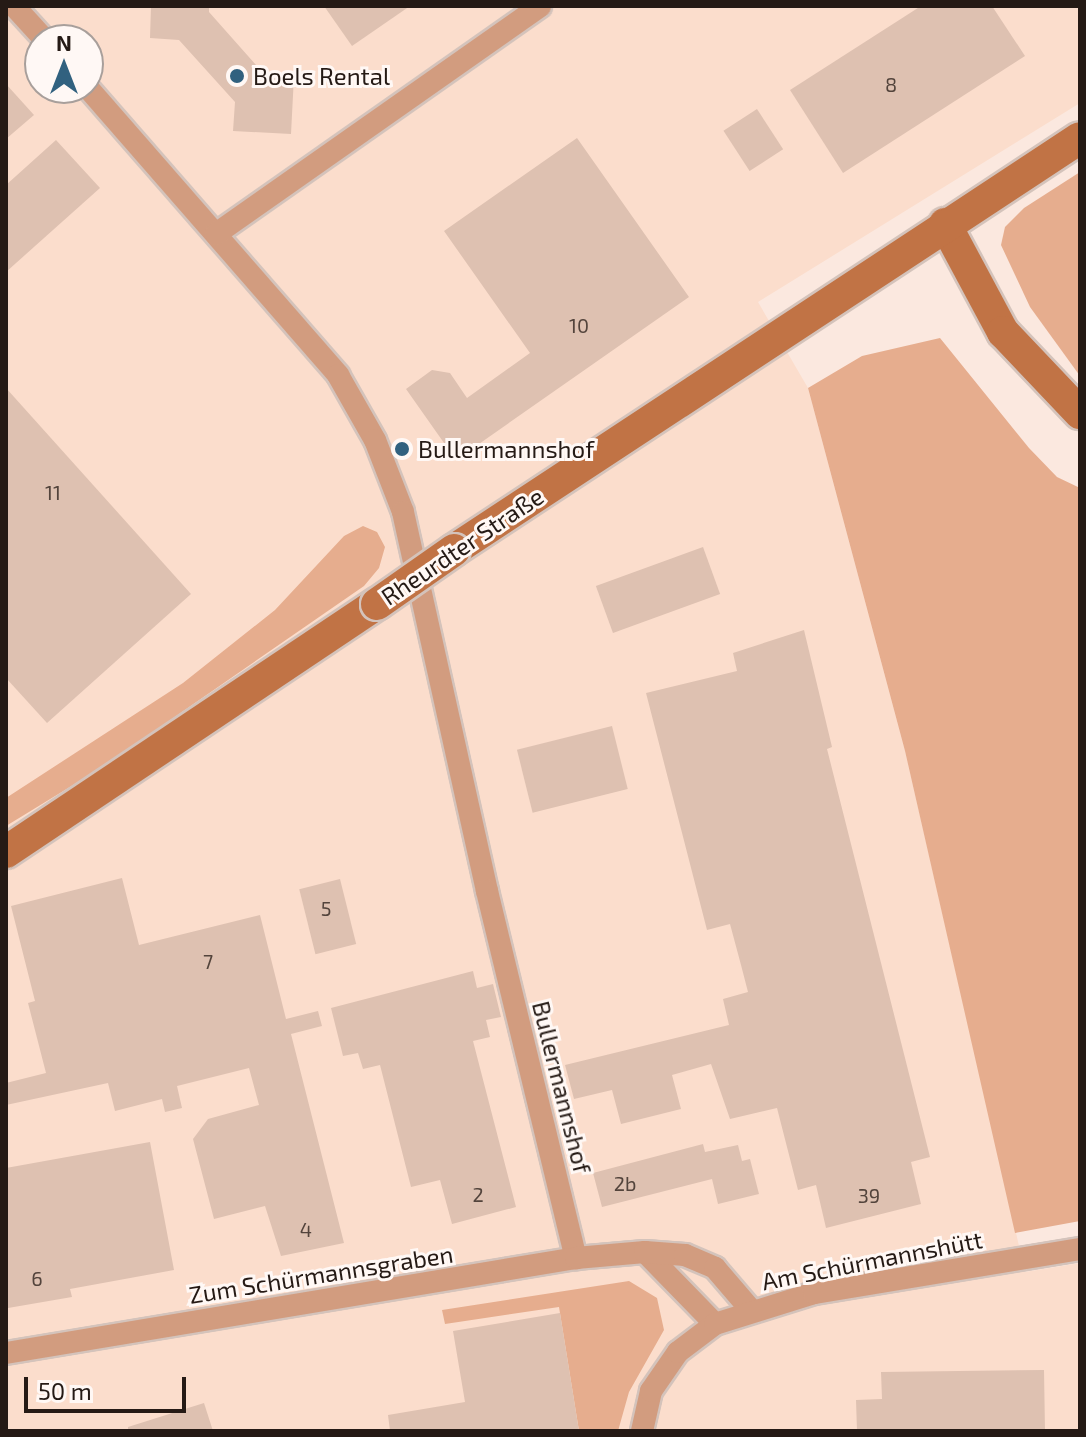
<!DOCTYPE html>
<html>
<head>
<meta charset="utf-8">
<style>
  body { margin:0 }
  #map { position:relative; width:1086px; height:1437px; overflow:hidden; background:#fbe8df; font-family:"Exo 2",sans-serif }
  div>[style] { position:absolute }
  .built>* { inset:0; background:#fbddcc }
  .green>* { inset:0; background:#e6ad8e }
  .building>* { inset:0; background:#dec1b1; transform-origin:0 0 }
  .roads { filter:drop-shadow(2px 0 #d4c3bb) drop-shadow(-2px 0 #d4c3bb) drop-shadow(0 2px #d4c3bb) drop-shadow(0 -2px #d4c3bb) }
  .minor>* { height:22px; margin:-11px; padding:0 11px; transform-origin:11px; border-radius:11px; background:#d29c7f }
  .secondary>* { height:32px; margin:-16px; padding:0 16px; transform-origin:16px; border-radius:16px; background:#c17345 }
  .bridges { filter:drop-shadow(2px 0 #d4c3bb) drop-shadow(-2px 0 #d4c3bb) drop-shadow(0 2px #d4c3bb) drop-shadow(0 -2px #d4c3bb) }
  .secondary-bridge>* { height:32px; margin:-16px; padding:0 16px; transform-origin:16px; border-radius:16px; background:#c17345 }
  .dots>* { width:22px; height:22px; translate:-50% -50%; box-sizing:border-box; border:4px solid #fff8f5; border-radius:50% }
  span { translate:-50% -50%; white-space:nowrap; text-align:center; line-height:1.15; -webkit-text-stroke:6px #fff8f5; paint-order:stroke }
  .number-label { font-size:20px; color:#53443c }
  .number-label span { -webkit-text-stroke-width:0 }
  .poi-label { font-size:24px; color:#251a15 }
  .left { translate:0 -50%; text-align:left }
  .street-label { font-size:24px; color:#251a15 }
  .frame { position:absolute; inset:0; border:8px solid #251a15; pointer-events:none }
  .north { position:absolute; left:24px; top:24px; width:80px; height:80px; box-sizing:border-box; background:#fff8f5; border:2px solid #a89f9b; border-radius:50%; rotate:0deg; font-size:22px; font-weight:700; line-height:32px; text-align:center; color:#251a15 }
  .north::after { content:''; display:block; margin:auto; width:28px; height:36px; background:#31617f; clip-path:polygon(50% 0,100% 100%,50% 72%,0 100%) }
  .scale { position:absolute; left:24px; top:1377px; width:162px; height:36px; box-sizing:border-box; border:4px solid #251a15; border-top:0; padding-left:10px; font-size:24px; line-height:28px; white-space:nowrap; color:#251a15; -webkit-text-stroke:6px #fff8f5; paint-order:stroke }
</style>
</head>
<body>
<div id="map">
  <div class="built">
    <div style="clip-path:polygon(evenodd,6px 6px,1080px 6px,1080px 103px,758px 302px,808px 388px,905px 751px,1025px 1272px,1080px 1263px,1080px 1431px,6px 1431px,6px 6px,40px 40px,88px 40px,88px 88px,40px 88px,40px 40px)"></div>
  </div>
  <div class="green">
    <div style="clip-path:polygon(1080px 172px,1080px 376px,1030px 307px,1001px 245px,1005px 227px,1024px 208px)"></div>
    <div style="clip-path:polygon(940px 338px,1029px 448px,1057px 477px,1080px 488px,1080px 1221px,1015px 1233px,905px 751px,808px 388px,862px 356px)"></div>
    <div style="clip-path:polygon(363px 526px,377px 532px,385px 547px,379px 568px,364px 586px,101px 768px,6px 826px,6px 798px,183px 683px,275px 610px,344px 536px)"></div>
    <div style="clip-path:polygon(629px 1281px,657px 1298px,664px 1330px,629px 1392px,618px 1431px,579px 1431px,559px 1307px,445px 1324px,442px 1310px)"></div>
  </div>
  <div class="building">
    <div style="clip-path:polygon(151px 6px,209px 6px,209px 12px,265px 75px,294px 76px,291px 134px,233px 131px,235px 102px,179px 40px,150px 38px)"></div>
    <div style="clip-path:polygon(324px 6px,410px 6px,352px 46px)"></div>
    <div style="clip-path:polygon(921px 6px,992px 6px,1025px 56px,843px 173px,790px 90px)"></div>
    <div style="clip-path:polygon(6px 84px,34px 115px,6px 139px)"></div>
    <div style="left:757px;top:109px;width:48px;height:40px;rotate:57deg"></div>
    <div style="clip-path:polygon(577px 138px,689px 297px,456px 460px,406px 389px,432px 370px,450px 373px,467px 398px,530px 353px,444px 231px)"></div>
    <div style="clip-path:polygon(56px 140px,100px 188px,6px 272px,6px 185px)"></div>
    <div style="clip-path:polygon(6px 388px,191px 594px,47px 723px,6px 678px)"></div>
    <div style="left:703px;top:547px;width:50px;height:114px;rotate:70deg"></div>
    <div style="clip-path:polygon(804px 630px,832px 747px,827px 749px,930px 1157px,911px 1162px,921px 1204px,826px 1228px,816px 1185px,798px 1190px,777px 1108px,730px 1119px,711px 1064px,672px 1075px,681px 1109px,621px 1124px,612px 1090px,574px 1099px,565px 1065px,729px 1025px,723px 999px,748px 992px,741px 965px,730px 924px,707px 930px,646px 693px,737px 671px,733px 653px)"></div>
    <div style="left:612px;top:726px;width:65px;height:98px;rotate:76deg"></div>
    <div style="clip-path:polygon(122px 878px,139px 945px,260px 915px,286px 1019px,318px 1011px,322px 1026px,291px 1034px,344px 1243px,281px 1256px,265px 1206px,214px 1219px,193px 1139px,208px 1119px,259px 1105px,249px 1068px,177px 1086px,182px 1108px,165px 1112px,162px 1099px,115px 1111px,108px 1083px,6px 1105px,6px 1083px,46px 1073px,28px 1003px,35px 1001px,11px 906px)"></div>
    <div style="left:340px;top:879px;width:67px;height:42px;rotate:76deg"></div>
    <div style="clip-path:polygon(473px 971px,477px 988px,493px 984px,501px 1017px,486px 1020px,490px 1037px,473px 1041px,516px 1207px,452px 1224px,440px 1180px,411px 1187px,380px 1065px,363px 1069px,358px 1053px,343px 1056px,331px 1008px)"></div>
    <div style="clip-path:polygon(150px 1142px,174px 1270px,70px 1289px,72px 1297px,8px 1308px,6px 1168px)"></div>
    <div style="clip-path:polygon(703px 1144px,705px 1152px,738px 1145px,742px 1161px,750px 1159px,759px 1194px,718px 1204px,712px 1179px,602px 1207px,593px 1173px)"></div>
    <div style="clip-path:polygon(560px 1313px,579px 1431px,390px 1431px,388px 1415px,465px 1402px,453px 1331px)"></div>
    <div style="clip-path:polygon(1044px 1370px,1045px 1431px,857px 1431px,856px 1400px,882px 1399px,881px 1372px)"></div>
    <div style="clip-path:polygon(204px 1403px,213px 1431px,128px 1431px,128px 1427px)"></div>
  </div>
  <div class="roads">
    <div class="minor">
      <div style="left:14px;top:6px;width:46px;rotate:47.6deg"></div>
      <div style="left:88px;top:88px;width:381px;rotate:48.9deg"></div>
      <div style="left:338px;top:375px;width:75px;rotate:60.4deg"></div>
      <div style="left:375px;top:440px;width:77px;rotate:68.7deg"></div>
      <div style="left:403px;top:512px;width:388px;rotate:77.5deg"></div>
      <div style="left:487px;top:891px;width:378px;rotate:76.4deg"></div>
      <div style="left:216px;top:234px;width:396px;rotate:-35.1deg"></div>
      <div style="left:645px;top:1252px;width:100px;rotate:45.8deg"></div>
      <div style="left:6px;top:1353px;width:578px;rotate:-9.46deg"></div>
      <div style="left:576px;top:1258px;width:69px;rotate:-5deg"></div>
      <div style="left:645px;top:1252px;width:40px;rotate:4.3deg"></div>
      <div style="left:685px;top:1255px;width:33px;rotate:23deg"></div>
      <div style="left:715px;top:1268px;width:55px;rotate:49.4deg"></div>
      <div style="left:642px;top:1431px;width:41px;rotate:-77.3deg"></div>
      <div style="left:651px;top:1391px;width:47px;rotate:-55.3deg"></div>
      <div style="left:678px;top:1352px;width:46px;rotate:-37.1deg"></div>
      <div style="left:715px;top:1324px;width:104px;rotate:-17.4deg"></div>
      <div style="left:814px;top:1293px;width:270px;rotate:-9.4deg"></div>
    </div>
    <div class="secondary">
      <div style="left:945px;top:224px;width:123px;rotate:61.8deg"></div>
      <div style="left:1003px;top:332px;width:112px;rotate:46.5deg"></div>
      <div style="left:454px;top:550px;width:749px;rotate:-33.35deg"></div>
      <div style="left:6px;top:852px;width:446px;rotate:-33.8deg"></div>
    </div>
  </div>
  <div class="bridges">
    <div class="secondary-bridge">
      <div style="left:377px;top:604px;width:94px;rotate:-35deg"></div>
    </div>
  </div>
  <div class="dots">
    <div style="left:237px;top:76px;background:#31617f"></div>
    <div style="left:402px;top:449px;background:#31617f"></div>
  </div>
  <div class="number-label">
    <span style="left:891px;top:84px">8</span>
    <span style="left:579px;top:325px">10</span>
    <span style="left:53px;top:492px">11</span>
    <span style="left:326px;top:908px">5</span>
    <span style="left:208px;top:961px">7</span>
    <span style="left:625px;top:1183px">2b</span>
    <span style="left:478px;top:1194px">2</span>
    <span style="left:869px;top:1195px">39</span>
    <span style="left:306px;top:1229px">4</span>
    <span style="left:37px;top:1278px">6</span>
  </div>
  <div class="poi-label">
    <span class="left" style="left:253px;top:76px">Boels Rental</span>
    <span class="left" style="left:418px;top:449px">Bullermannshof</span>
  </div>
  <div class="street-label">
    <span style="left:462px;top:546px;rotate:-34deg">Rheurdter Straße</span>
    <span style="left:562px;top:1087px;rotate:76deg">Bullermannshof</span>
    <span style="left:872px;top:1260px;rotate:-11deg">Am Schürmannshütt</span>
    <span style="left:321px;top:1274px;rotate:-9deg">Zum Schürmannsgraben</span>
  </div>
  <div class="frame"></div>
  <div class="north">N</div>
  <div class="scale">50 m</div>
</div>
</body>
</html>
